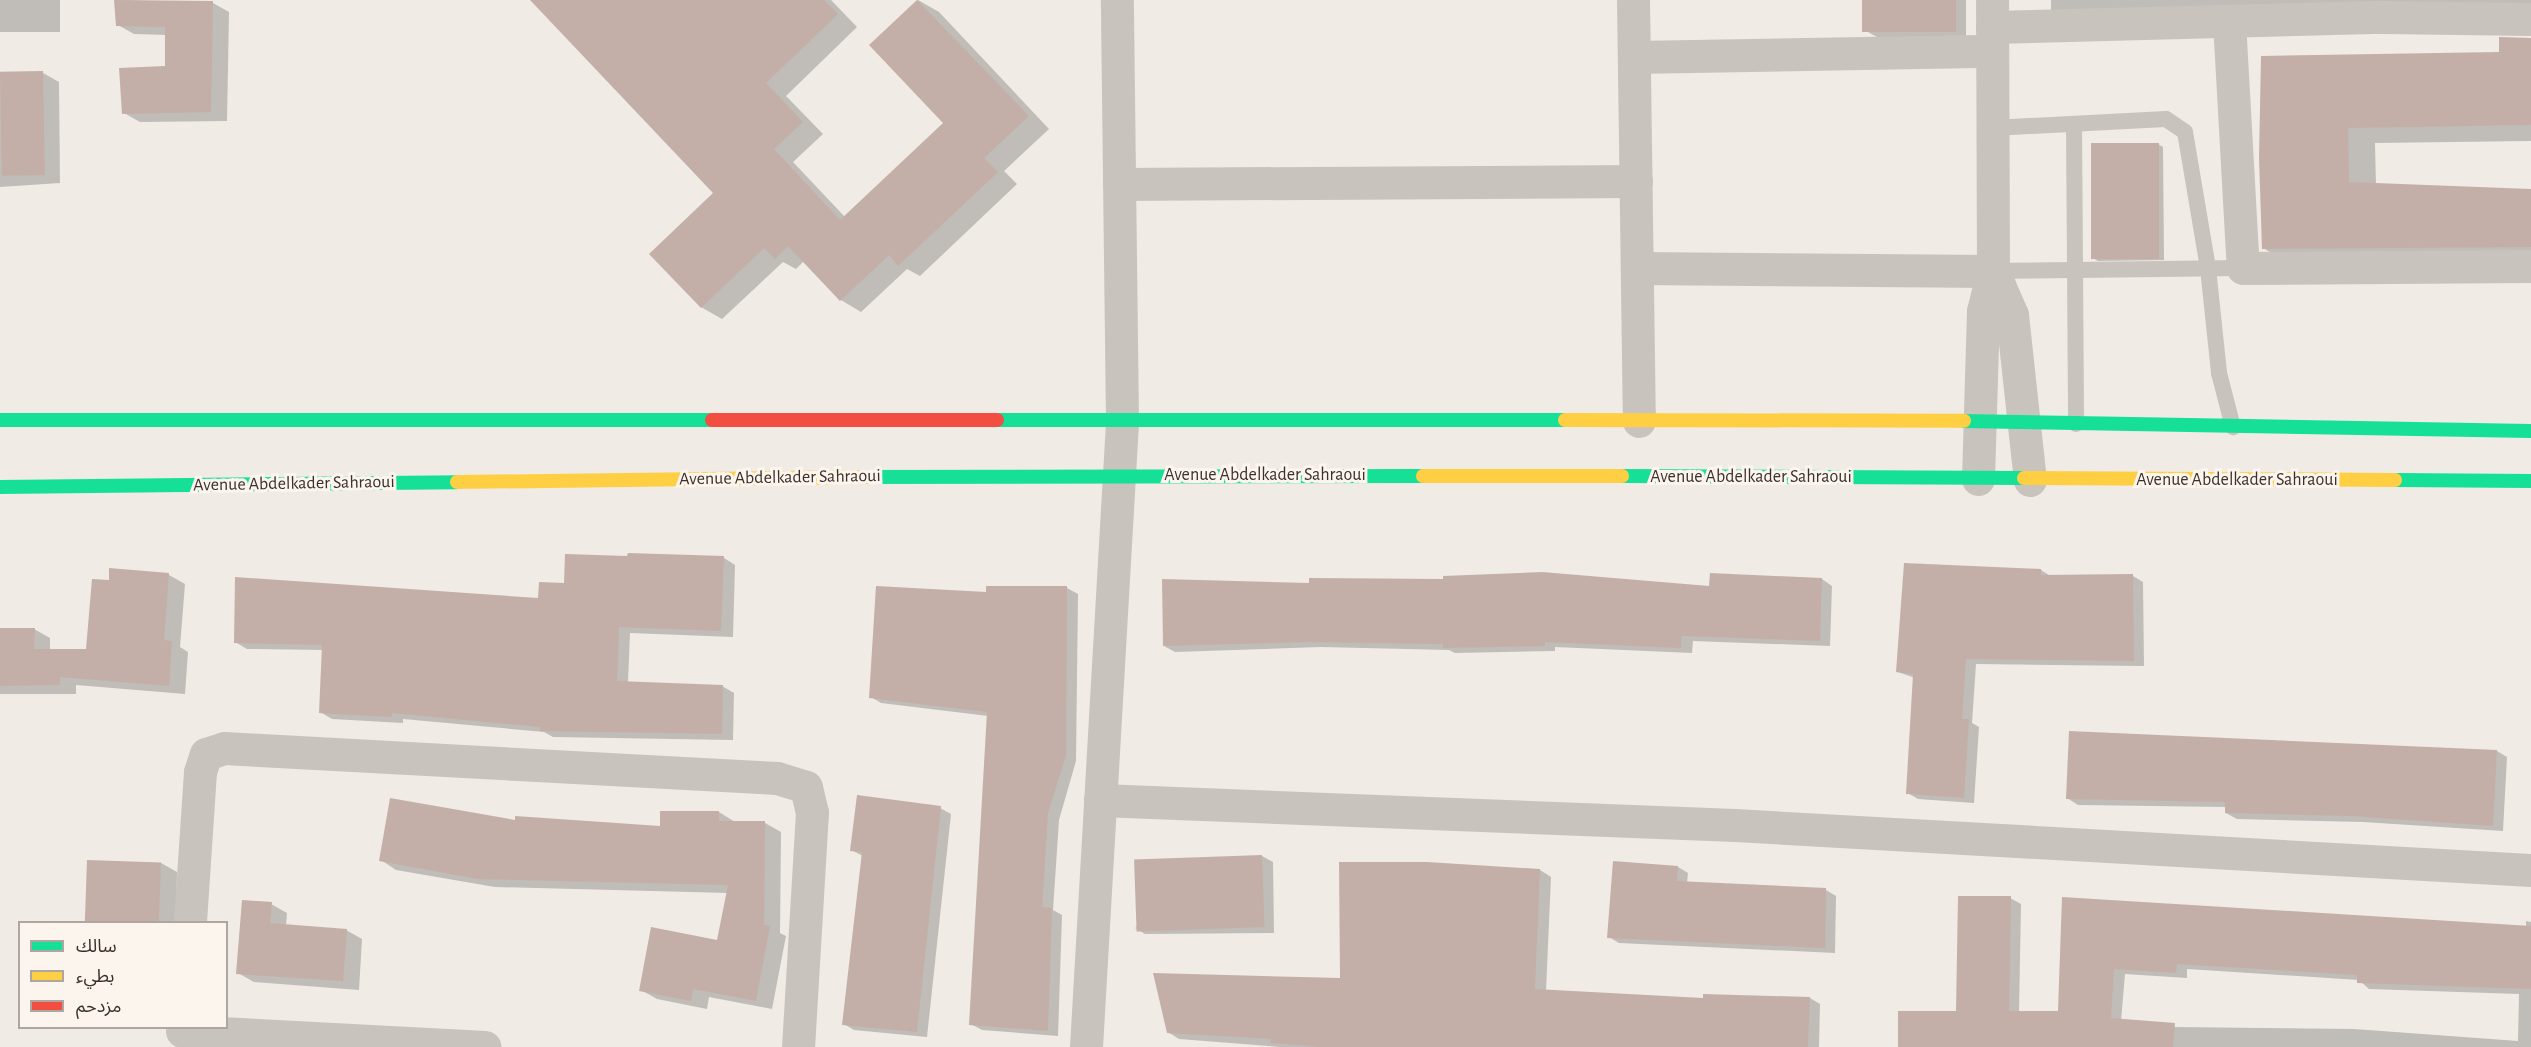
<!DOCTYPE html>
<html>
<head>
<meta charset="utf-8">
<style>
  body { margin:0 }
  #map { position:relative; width:2531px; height:1047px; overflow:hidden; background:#f0ebe5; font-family:"Alegreya Sans","Noto Sans Arabic",sans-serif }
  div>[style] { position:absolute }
  .shadow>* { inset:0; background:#0003; transform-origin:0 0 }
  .building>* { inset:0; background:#c3afa7; transform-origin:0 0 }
  .lane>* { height:16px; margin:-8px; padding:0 8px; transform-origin:8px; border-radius:8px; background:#c9c3be }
  .street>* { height:33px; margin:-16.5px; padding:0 16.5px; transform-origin:16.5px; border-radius:16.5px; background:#c9c3be }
  .fast>* { height:14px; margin:-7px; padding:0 7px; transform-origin:7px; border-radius:7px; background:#16e098 }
  .slow>* { height:14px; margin:-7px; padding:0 7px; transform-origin:7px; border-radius:7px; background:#ffcf43 }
  .jam>* { height:14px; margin:-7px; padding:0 7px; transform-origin:7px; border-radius:7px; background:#f24e42 }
  span { translate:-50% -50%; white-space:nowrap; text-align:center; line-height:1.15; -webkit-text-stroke:6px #fbf5ee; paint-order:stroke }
  .street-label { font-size:18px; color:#3b302b }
  .legend { position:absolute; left:18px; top:921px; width:210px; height:108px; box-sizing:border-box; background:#fbf5ee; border:2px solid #aea6a0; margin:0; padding:8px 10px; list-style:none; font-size:18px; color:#3b302b }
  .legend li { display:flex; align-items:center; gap:12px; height:30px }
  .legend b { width:30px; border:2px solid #aea6a0 }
</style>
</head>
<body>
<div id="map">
  <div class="shadow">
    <div style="left:0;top:0;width:60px;height:32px"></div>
    <div style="clip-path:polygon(116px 0,213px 3px,229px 12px,227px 121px,140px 122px,124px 113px,167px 68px,167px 35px,134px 34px,118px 25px)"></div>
    <div style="clip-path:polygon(532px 0,831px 0,857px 27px,786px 96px,823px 134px,793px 162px,845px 217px,945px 123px,872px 45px,918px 0,939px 12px,1049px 129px,1004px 171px,1017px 184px,920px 276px,907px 269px,861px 312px,841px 300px,804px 261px,796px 269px,783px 262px,722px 319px,701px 307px,715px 193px)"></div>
    <div style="clip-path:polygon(1864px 0,1966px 0,1966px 38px,1877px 37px,1866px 31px)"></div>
    <div style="left:2531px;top:0;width:17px;height:480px;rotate:90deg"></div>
    <div style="clip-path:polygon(2531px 39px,2531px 141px,2375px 143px,2376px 184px,2531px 190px,2531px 263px,2291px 264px,2263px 248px,2260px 158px)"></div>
    <div style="clip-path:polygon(43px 73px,59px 82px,60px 183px,0 187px,0 74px)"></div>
    <div style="clip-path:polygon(2158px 144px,2163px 147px,2164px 260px,2098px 261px,2093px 258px)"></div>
    <div style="clip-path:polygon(724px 558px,735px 565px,733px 637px,630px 633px,628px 683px,722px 686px,734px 693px,733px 740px,553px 737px,544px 732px,403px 719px,403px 723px,332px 719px,320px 712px,324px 650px,247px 649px,235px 642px,540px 599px,566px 584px)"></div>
    <div style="clip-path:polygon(2041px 570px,2052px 577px,2133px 576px,2143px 582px,2144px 666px,1976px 664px,1972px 723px,1979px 727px,1974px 803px,1918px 799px,1908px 793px,1915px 678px,1898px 672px)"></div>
    <div style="clip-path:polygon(169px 575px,185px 584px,180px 647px,188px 652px,185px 694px,76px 685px,76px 694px,0 694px,0 629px,34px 629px,50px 638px,50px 651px,87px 650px,110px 582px)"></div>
    <div style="clip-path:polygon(1822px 579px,1832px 586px,1830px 646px,1693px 641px,1692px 653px,1555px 647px,1555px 651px,1455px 653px,1449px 650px,1321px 647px,1175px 652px,1164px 646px,1311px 585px,1711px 587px)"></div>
    <div style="clip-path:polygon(988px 588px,1067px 588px,1078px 594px,1076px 761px,1059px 820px,1053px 910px,1062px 915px,1058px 1036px,982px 1030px,971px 1024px,988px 716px,881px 703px,871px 697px,988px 594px)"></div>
    <div style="clip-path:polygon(2497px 751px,2507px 757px,2503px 831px,2363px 822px,2237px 819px,2226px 813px,2226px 807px,2078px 805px,2067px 798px)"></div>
    <div style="clip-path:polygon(940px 808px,951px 814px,927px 1037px,854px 1030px,844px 1024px,863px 856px,851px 850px)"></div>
    <div style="clip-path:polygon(719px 812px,735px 822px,765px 823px,781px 832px,780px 933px,786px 936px,772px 1009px,709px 997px,707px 1009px,657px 999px,641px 990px,718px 941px,728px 893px,495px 887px,396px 870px,381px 860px,517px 822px,662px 827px)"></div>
    <div style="clip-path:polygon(1262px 856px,1273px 862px,1274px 933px,1145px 934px,1135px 928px)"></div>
    <div style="clip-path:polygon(88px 861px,161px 863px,177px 872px,176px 922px,87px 922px)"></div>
    <div style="clip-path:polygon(1678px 867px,1688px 873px,1687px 883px,1826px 890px,1836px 896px,1835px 953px,1619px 943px,1609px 937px)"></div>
    <div style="clip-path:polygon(1540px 870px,1551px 877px,1546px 991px,1705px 999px,1810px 998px,1820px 1004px,1819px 1047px,1280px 1047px,1179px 1039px,1168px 1032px,1342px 980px)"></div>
    <div style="clip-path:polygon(evenodd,2010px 898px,2021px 904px,2019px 1013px,2060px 1013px,2064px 899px,2526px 928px,2526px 921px,2531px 922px,2531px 1047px,1900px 1047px,1957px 1013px,2010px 898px,2187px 969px,2359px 980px,2369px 989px,2519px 994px,2518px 1041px,2354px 1029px,2174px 1027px,2121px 1021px,2125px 974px,2187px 978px,2187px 969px)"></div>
    <div style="clip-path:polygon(271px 904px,287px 913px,286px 926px,346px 930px,362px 939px,359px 990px,254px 982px,238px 973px)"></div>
  </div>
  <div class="building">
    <div style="clip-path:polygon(114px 0,213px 1px,211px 112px,122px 114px,119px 68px,165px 66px,165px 27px,116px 26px)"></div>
    <div style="clip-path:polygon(530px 0,824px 0,838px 14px,766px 83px,803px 122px,774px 149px,840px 220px,943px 123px,869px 45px,917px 0,1029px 116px,984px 158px,998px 172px,898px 266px,889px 255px,840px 301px,788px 246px,775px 259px,764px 248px,701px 308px,649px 254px,713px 193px)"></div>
    <div style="left:1862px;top:0;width:94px;height:32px"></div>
    <div style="clip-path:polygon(2499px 37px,2531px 38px,2531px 125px,2348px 128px,2349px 182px,2531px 189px,2531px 247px,2262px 249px,2259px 158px,2261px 56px,2499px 52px)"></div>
    <div style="left:43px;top:71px;width:104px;height:43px;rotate:89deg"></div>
    <div style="left:2091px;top:143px;width:68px;height:116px"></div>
    <div style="clip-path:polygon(628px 553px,724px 556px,721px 631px,619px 627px,617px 681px,723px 685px,722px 734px,540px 731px,540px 727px,392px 713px,392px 717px,319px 713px,322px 645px,234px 643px,235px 577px,538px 598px,539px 582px,564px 583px,565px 554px,627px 556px)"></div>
    <div style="clip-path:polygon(1904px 563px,2041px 569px,2041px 575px,2133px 574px,2134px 661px,1966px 659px,1962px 719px,1969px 719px,1964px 798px,1906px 794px,1913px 674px,1896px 672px)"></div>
    <div style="clip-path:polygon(109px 568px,169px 573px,164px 640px,172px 641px,169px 686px,60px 677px,60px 685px,0 686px,0 628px,35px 628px,34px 649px,86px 649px,92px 579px,109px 580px)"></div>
    <div style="clip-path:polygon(1542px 572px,1709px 586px,1710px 573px,1822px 578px,1820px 641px,1682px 636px,1681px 648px,1545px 642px,1545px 646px,1443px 648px,1443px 644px,1309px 642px,1163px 646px,1162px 579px,1309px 583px,1309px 578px,1443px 579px,1443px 576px)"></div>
    <div style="clip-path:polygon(876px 586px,986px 592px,986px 586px,1067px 586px,1066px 755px,1048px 813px,1042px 907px,1052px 908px,1048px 1031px,969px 1025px,987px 712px,869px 698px)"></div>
    <div style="clip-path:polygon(2069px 731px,2497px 750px,2493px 826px,2351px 816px,2225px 813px,2225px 802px,2066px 799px)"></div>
    <div style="clip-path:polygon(857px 795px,941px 806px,917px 1032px,842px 1025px,862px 852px,850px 851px)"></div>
    <div style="clip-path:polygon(390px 798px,515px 820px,515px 816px,660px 826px,660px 811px,719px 811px,719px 821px,765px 821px,764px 925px,770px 926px,756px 1001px,693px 989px,691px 1001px,639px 991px,651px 927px,717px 940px,728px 885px,478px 879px,379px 861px)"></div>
    <div style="left:1262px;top:855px;width:72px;height:128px;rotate:88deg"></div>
    <div style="left:87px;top:860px;width:74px;height:62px;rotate:2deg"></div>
    <div style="clip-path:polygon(1613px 861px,1678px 866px,1677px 881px,1826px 888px,1825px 948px,1607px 938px)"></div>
    <div style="clip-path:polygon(1339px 862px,1427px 862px,1540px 869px,1535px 989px,1703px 998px,1703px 994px,1810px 997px,1808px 1047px,1318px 1047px,1271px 1043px,1271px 1039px,1167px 1033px,1153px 973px,1340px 978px)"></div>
    <div style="clip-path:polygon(1958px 896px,2011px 896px,2009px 1011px,2058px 1011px,2062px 897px,2531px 926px,2531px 989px,2357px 983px,2357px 975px,2177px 964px,2176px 973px,2114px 969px,2111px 1018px,2175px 1023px,2173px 1047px,1898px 1047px,1898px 1011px,1956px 1011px)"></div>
    <div style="clip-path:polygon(242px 900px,272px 902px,270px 923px,347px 929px,343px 981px,236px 974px)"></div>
  </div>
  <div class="lane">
    <div style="left:2074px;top:124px;width:300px;rotate:89.6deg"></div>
    <div style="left:1993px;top:128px;width:173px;rotate:-3deg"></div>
    <div style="left:2166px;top:119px;width:23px;rotate:34deg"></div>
    <div style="left:2185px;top:132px;width:138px;rotate:80.4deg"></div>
    <div style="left:2208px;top:268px;width:106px;rotate:84deg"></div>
    <div style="left:2219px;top:373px;width:56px;rotate:75.5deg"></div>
    <div style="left:1993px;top:271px;width:250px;rotate:-0.7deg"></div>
  </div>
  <div class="street">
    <div style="left:1633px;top:0;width:421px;rotate:89.2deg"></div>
    <div style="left:2229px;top:21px;width:247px;rotate:86.8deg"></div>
    <div style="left:2243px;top:268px;width:288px;rotate:-0.4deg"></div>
    <div style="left:1992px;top:27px;width:391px;rotate:-1.5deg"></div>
    <div style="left:2383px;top:17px;width:148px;rotate:0.8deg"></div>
    <div style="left:1634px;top:57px;width:358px;rotate:-1deg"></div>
    <div style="left:1119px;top:184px;width:517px;rotate:-0.33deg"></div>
    <div style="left:1637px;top:268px;width:356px;rotate:0.5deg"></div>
    <div style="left:1993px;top:271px;width:48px;rotate:66.6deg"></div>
    <div style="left:2012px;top:315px;width:166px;rotate:83.8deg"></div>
    <div style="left:1978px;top:479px;width:168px;rotate:-88.3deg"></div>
    <div style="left:1983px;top:311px;width:41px;rotate:-76deg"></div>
    <div style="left:1993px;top:271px;width:271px;rotate:-90.2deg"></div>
    <div style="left:1100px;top:800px;width:635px;rotate:2.25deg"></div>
    <div style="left:1735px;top:825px;width:797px;rotate:3.24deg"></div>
    <div style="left:190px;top:922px;width:150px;rotate:-86.2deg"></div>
    <div style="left:200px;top:772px;width:19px;rotate:-72deg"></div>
    <div style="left:206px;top:754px;width:19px;rotate:-18deg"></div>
    <div style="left:224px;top:748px;width:554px;rotate:3.11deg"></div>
    <div style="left:777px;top:778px;width:30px;rotate:17deg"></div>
    <div style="left:806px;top:787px;width:26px;rotate:77deg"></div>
    <div style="left:812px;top:812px;width:235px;rotate:93.4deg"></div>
    <div style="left:182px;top:1031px;width:303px;rotate:3deg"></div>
    <div style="left:1086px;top:1047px;width:626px;rotate:-86.7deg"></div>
    <div style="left:1122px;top:422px;width:422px;rotate:-90.7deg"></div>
  </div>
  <div class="fast">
    <div style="left:0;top:420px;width:712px"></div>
    <div style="left:997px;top:420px;width:568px"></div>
    <div style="left:1964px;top:421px;width:567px;rotate:1.01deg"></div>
    <div style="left:1622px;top:476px;width:402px;rotate:0.3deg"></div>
    <div style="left:867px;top:477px;width:556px;rotate:-0.1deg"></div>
    <div style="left:2395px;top:480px;width:136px;rotate:0.4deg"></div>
    <div style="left:0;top:487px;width:457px;rotate:-0.6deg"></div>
  </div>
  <div class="slow">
    <div style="left:1565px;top:420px;width:399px;rotate:0.1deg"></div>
    <div style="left:1423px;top:476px;width:199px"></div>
    <div style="left:2024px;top:478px;width:371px;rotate:0.3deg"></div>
    <div style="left:457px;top:482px;width:410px;rotate:-0.7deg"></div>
  </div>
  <div class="jam">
    <div style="left:712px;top:420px;width:285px"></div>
  </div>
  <div class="street-label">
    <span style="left:1265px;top:475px">Avenue Abdelkader Sahraoui</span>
    <span style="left:1751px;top:477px">Avenue Abdelkader Sahraoui</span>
    <span style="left:780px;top:478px;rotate:-1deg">Avenue Abdelkader Sahraoui</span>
    <span style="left:2237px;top:480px">Avenue Abdelkader Sahraoui</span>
    <span style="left:294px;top:484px;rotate:-1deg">Avenue Abdelkader Sahraoui</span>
  </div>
  <ul class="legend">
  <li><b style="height:8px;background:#16e098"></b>سالك</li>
  <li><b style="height:8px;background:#ffcf43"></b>بطيء</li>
  <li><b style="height:8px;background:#f24e42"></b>مزدحم</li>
  </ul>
</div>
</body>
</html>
